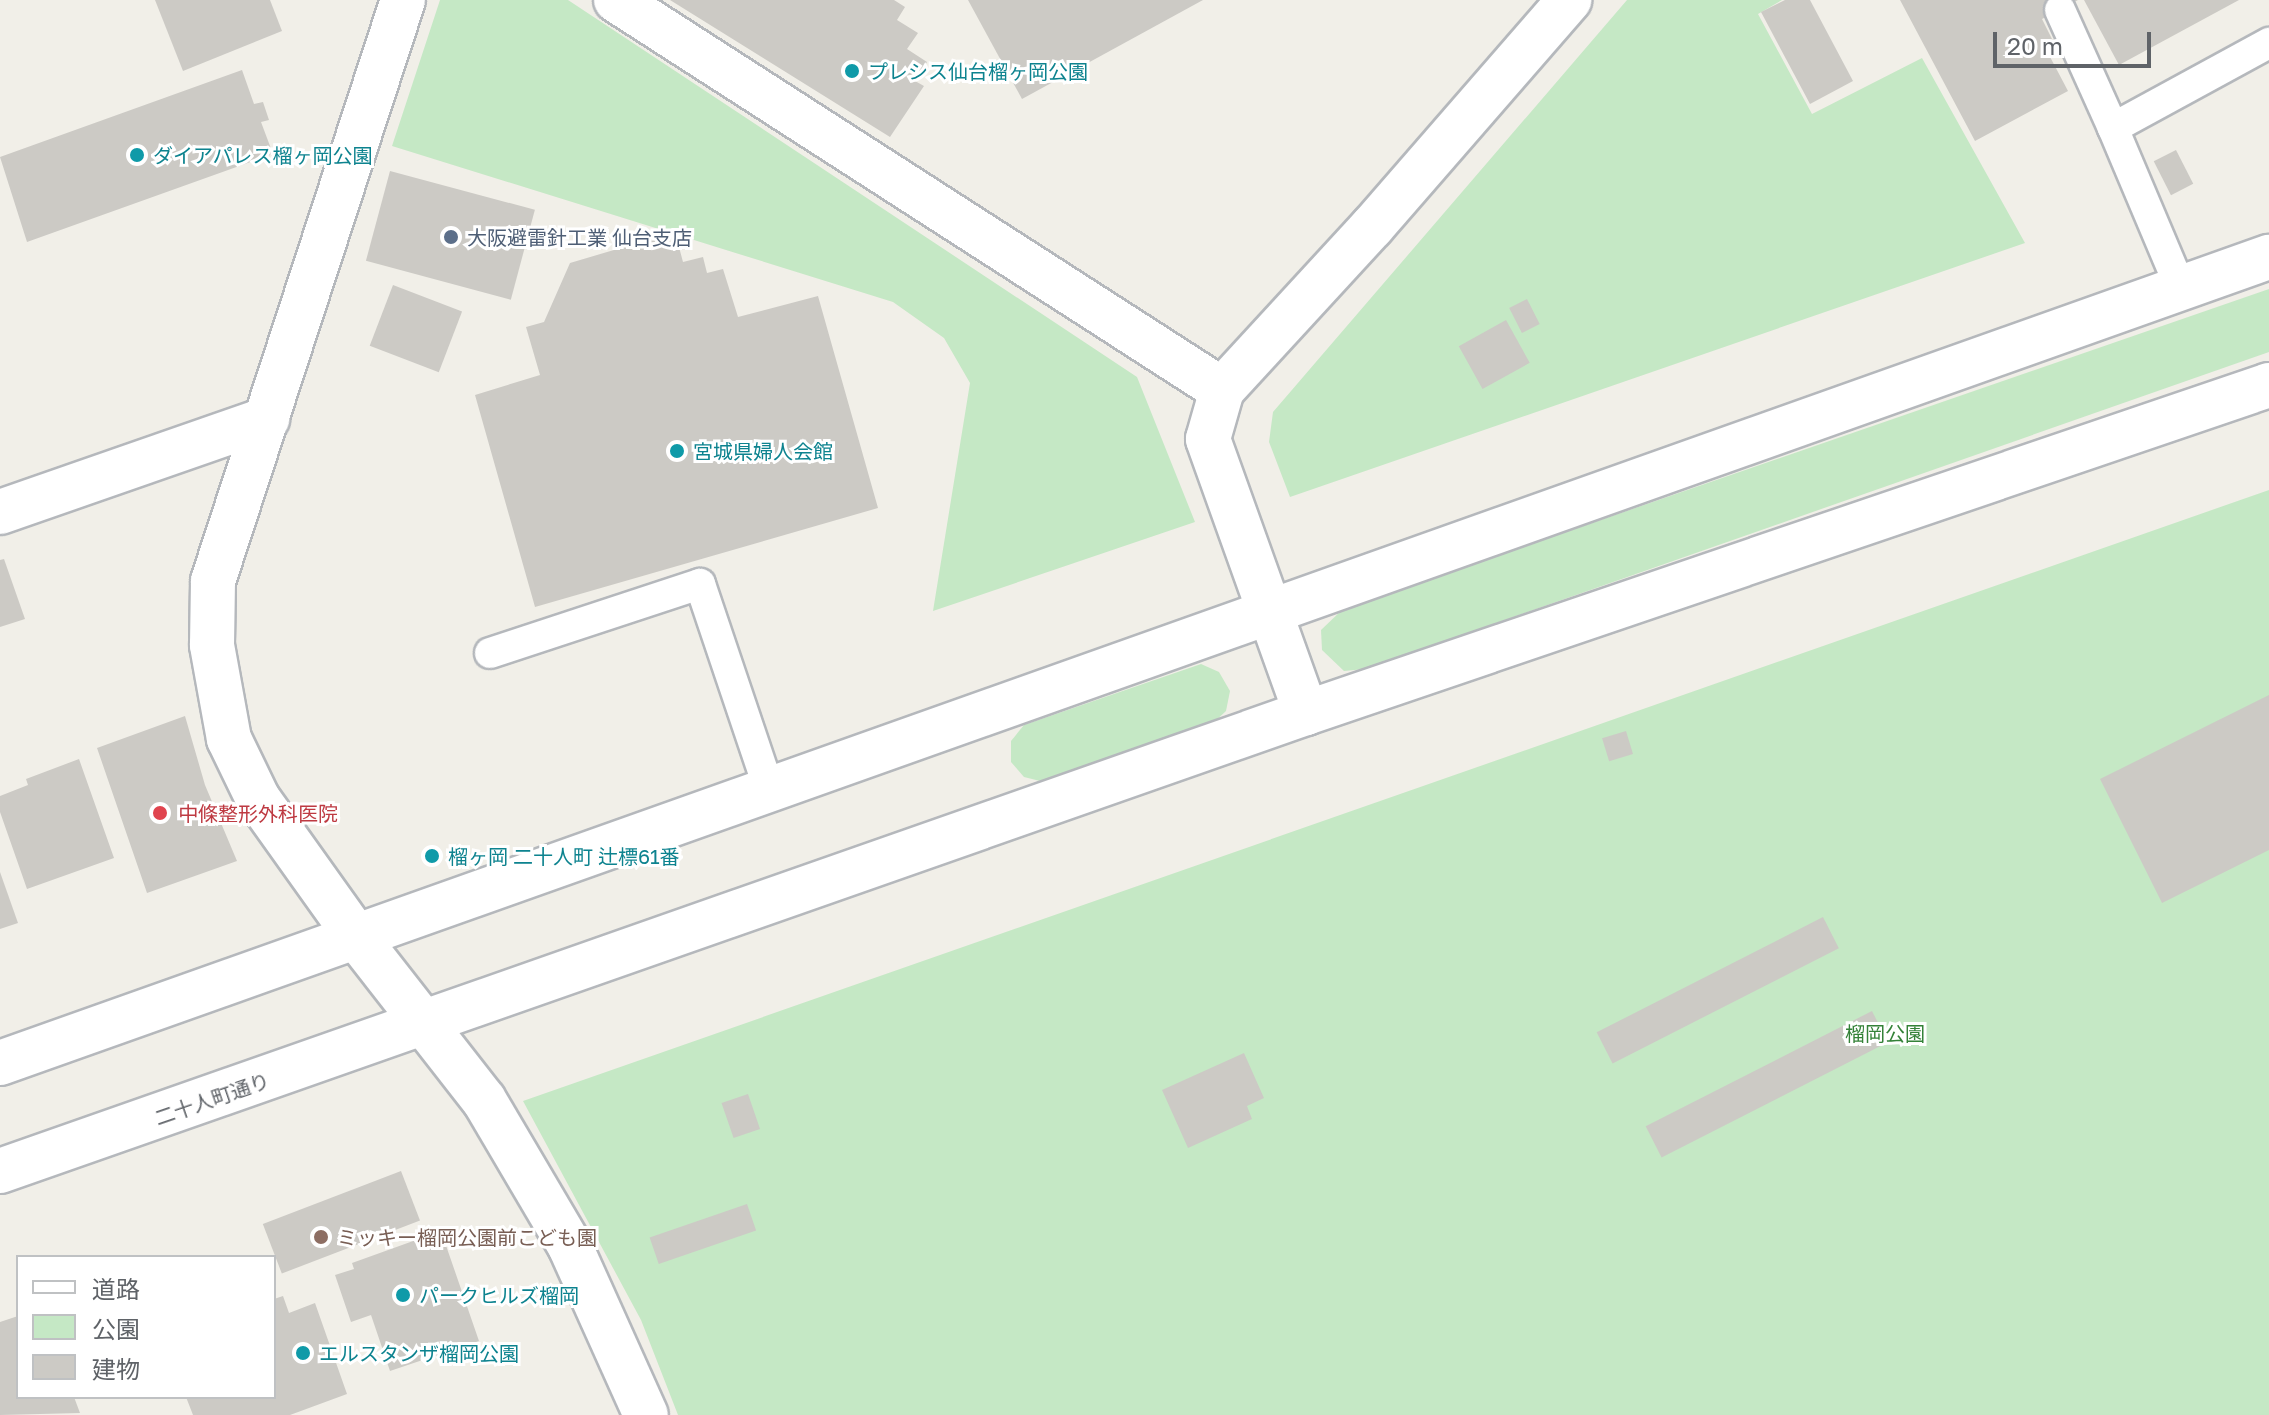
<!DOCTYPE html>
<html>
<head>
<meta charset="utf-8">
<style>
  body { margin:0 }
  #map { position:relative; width:2269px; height:1415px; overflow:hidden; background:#f1efe8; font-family:"Golos Text","Noto Sans JP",sans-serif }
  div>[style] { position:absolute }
  .green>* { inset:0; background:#c5e8c5 }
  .building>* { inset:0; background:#cccac5; transform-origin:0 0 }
  .roads { filter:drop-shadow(2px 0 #b5b8bc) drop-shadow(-2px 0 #b5b8bc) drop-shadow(0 2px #b5b8bc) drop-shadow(0 -2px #b5b8bc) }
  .service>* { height:30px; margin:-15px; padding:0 15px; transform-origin:15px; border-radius:15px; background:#fff }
  .minor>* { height:44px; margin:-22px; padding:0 22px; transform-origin:22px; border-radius:22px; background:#fff }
  .tertiary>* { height:44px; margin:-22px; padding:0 22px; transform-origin:22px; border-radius:22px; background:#fff }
  .dots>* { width:22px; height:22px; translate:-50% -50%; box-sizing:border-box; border:4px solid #fff; border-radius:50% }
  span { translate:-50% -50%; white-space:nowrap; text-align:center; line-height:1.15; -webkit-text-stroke:6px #fff; paint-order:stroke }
  .culture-label { font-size:20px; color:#0d838f }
  .left { translate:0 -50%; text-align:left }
  .service-label { font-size:20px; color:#4e5e75 }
  .health-label { font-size:20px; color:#be3a42 }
  .park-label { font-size:20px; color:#348238 }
  .street-label { font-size:20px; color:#5f6368 }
  .education-label { font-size:20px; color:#785e54 }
  .legend { position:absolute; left:16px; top:1255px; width:260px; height:144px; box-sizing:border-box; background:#fff; border:2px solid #bfc1c3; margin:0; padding:10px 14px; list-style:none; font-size:24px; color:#5f6368 }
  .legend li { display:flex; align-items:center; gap:16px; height:40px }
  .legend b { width:40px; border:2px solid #bfc1c3 }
  .scale { position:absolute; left:1993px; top:32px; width:158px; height:36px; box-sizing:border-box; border:4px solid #5f6368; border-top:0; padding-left:10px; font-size:24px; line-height:28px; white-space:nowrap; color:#5f6368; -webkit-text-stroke:6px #fff; paint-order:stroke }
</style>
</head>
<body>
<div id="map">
  <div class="green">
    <div style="clip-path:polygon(440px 0,568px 0,1137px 377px,1195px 522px,933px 611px,970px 383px,944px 338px,893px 302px,392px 146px)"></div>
    <div style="clip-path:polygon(1627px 0,1782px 0,1758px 14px,1812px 114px,1922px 58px,2025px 243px,1290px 497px,1269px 442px,1273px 412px)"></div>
    <div style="clip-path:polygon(2269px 289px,2269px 352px,1365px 669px,1344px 671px,1322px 650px,1321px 630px,1343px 609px)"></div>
    <div style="clip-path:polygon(2269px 490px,2269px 1415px,678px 1415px,641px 1320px,523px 1101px)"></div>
    <div style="clip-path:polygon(1201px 664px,1219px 672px,1230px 691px,1226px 711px,1211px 725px,1044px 782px,1024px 777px,1011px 762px,1011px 741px,1024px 725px)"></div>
  </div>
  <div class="building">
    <div style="clip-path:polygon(155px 0,270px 0,282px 31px,183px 71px)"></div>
    <div style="clip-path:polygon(670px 0,894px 0,905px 7px,897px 20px,918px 33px,907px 49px,927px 62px,915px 81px,924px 86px,890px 137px)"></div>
    <div style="clip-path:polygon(968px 0,1203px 0,1022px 99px)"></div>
    <div style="clip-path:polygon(1785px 0,1810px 0,1853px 81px,1810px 104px,1761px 12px)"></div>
    <div style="clip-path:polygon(1900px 0,2078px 0,2042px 19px,2057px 49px,2048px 53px,2068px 91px,1975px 141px)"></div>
    <div style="clip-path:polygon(2084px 0,2239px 0,2119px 65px)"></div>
    <div style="clip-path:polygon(242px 70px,254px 104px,263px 102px,269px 120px,261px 122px,273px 154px,27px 242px,0 157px)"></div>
    <div style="left:2176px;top:150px;width:38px;height:25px;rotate:63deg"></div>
    <div style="left:390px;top:171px;width:150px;height:93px;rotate:15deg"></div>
    <div style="clip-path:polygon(651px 239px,679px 247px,683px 262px,703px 257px,707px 273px,723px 269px,738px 317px,818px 296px,878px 508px,535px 607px,475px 395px,540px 375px,526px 327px,544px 322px,570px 263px)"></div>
    <div style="left:393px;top:285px;width:74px;height:65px;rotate:21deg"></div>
    <div style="left:1527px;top:299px;width:28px;height:20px;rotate:63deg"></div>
    <div style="left:1506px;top:320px;width:49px;height:54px;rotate:61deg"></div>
    <div style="clip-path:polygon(4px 559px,25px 619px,0 627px,0 560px)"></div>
    <div style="clip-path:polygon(2269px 695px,2269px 850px,2162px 903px,2100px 779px)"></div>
    <div style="clip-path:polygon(185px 716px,205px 785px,237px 861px,147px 893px,97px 748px)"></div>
    <div style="left:1626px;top:731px;width:24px;height:25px;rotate:73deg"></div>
    <div style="clip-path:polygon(79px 759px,114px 858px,27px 889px,0 812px,0 796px,28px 785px,26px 779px)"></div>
    <div style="clip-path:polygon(0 872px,18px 923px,0 929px)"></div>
    <div style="left:1823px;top:917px;width:35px;height:254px;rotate:63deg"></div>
    <div style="left:1872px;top:1011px;width:35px;height:254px;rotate:63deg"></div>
    <div style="clip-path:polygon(1244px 1053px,1264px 1098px,1247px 1106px,1252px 1119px,1188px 1148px,1162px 1090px)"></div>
    <div style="left:748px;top:1094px;width:37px;height:28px;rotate:71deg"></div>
    <div style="left:401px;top:1171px;width:53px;height:148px;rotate:69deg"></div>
    <div style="left:747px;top:1204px;width:28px;height:103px;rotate:71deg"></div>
    <div style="clip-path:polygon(441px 1231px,479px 1341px,390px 1371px,371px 1315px,351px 1322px,335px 1275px,354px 1269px,352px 1263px)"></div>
    <div style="clip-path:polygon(283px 1296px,289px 1313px,315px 1303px,347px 1394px,290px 1415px,193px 1415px,186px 1397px,274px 1397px,274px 1299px)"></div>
    <div style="clip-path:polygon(18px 1316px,18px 1397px,74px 1397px,80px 1413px,0 1415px,0 1322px)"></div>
  </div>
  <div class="roads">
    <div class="service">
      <div style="left:2060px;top:10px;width:129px;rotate:65.8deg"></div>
      <div style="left:2181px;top:289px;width:175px;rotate:-112.9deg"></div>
      <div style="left:2113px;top:128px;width:178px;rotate:-28.6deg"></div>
      <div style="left:490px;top:653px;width:221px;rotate:-18.2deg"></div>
      <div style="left:700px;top:584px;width:219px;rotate:71.4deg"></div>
    </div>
    <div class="minor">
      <div style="left:616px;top:0;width:721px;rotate:32.76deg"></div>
      <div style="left:358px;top:939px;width:172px;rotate:-125.5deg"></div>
      <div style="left:258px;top:799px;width:67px;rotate:-115.8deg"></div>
      <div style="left:229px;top:739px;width:96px;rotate:-100.3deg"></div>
      <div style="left:212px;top:645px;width:64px;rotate:-89.1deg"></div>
      <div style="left:213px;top:581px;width:611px;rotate:-71.89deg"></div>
    </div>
    <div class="tertiary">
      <div style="left:0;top:512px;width:283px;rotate:-19.2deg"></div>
      <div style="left:1306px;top:713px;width:291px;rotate:-109.7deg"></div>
      <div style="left:1208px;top:439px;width:51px;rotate:-74.1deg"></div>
      <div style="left:1222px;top:390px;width:222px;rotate:-47.4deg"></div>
      <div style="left:1372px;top:227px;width:301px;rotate:-49deg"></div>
      <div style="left:358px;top:939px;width:204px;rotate:52deg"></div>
      <div style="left:484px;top:1100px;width:169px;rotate:59.5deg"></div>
      <div style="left:570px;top:1246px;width:185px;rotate:65.8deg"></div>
      <div style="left:0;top:1063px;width:2408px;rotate:-19.56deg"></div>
      <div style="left:0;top:1171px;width:1384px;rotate:-19.33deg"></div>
      <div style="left:1306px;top:713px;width:1017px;rotate:-18.81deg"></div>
    </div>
  </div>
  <div class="dots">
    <div style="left:852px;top:71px;background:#0f9aa8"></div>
    <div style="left:137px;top:155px;background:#0f9aa8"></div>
    <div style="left:451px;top:237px;background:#5c6f8a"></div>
    <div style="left:677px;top:451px;background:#0f9aa8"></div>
    <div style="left:160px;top:813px;background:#e0444e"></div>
    <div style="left:432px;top:856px;background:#0f9aa8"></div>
    <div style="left:321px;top:1237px;background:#8d6e63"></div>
    <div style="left:403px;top:1295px;background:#0f9aa8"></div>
    <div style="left:303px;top:1353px;background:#0f9aa8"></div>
  </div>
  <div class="culture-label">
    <span class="left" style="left:868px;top:71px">プレシス仙台榴ヶ岡公園</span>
    <span class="left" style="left:153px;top:155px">ダイアパレス榴ヶ岡公園</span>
    <span class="left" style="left:693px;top:451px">宮城県婦人会館</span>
    <span class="left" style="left:448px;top:856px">榴ヶ岡 二十人町 辻標61番</span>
    <span class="left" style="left:419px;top:1295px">パークヒルズ榴岡</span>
    <span class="left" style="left:319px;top:1353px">エルスタンザ榴岡公園</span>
  </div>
  <div class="service-label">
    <span class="left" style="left:467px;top:237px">大阪避雷針工業 仙台支店</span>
  </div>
  <div class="health-label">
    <span class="left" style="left:178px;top:813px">中條整形外科医院</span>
  </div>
  <div class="park-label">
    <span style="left:1885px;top:1033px">榴岡公園</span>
  </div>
  <div class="street-label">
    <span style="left:212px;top:1099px;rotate:-19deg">二十人町通り</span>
  </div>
  <div class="education-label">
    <span class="left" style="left:337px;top:1237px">ミッキー榴岡公園前こども園</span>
  </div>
  <ul class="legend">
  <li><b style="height:10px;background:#fff"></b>道路</li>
  <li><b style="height:22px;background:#c5e8c5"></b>公園</li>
  <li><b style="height:22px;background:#cccac5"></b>建物</li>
  </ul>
  <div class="scale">20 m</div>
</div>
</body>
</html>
